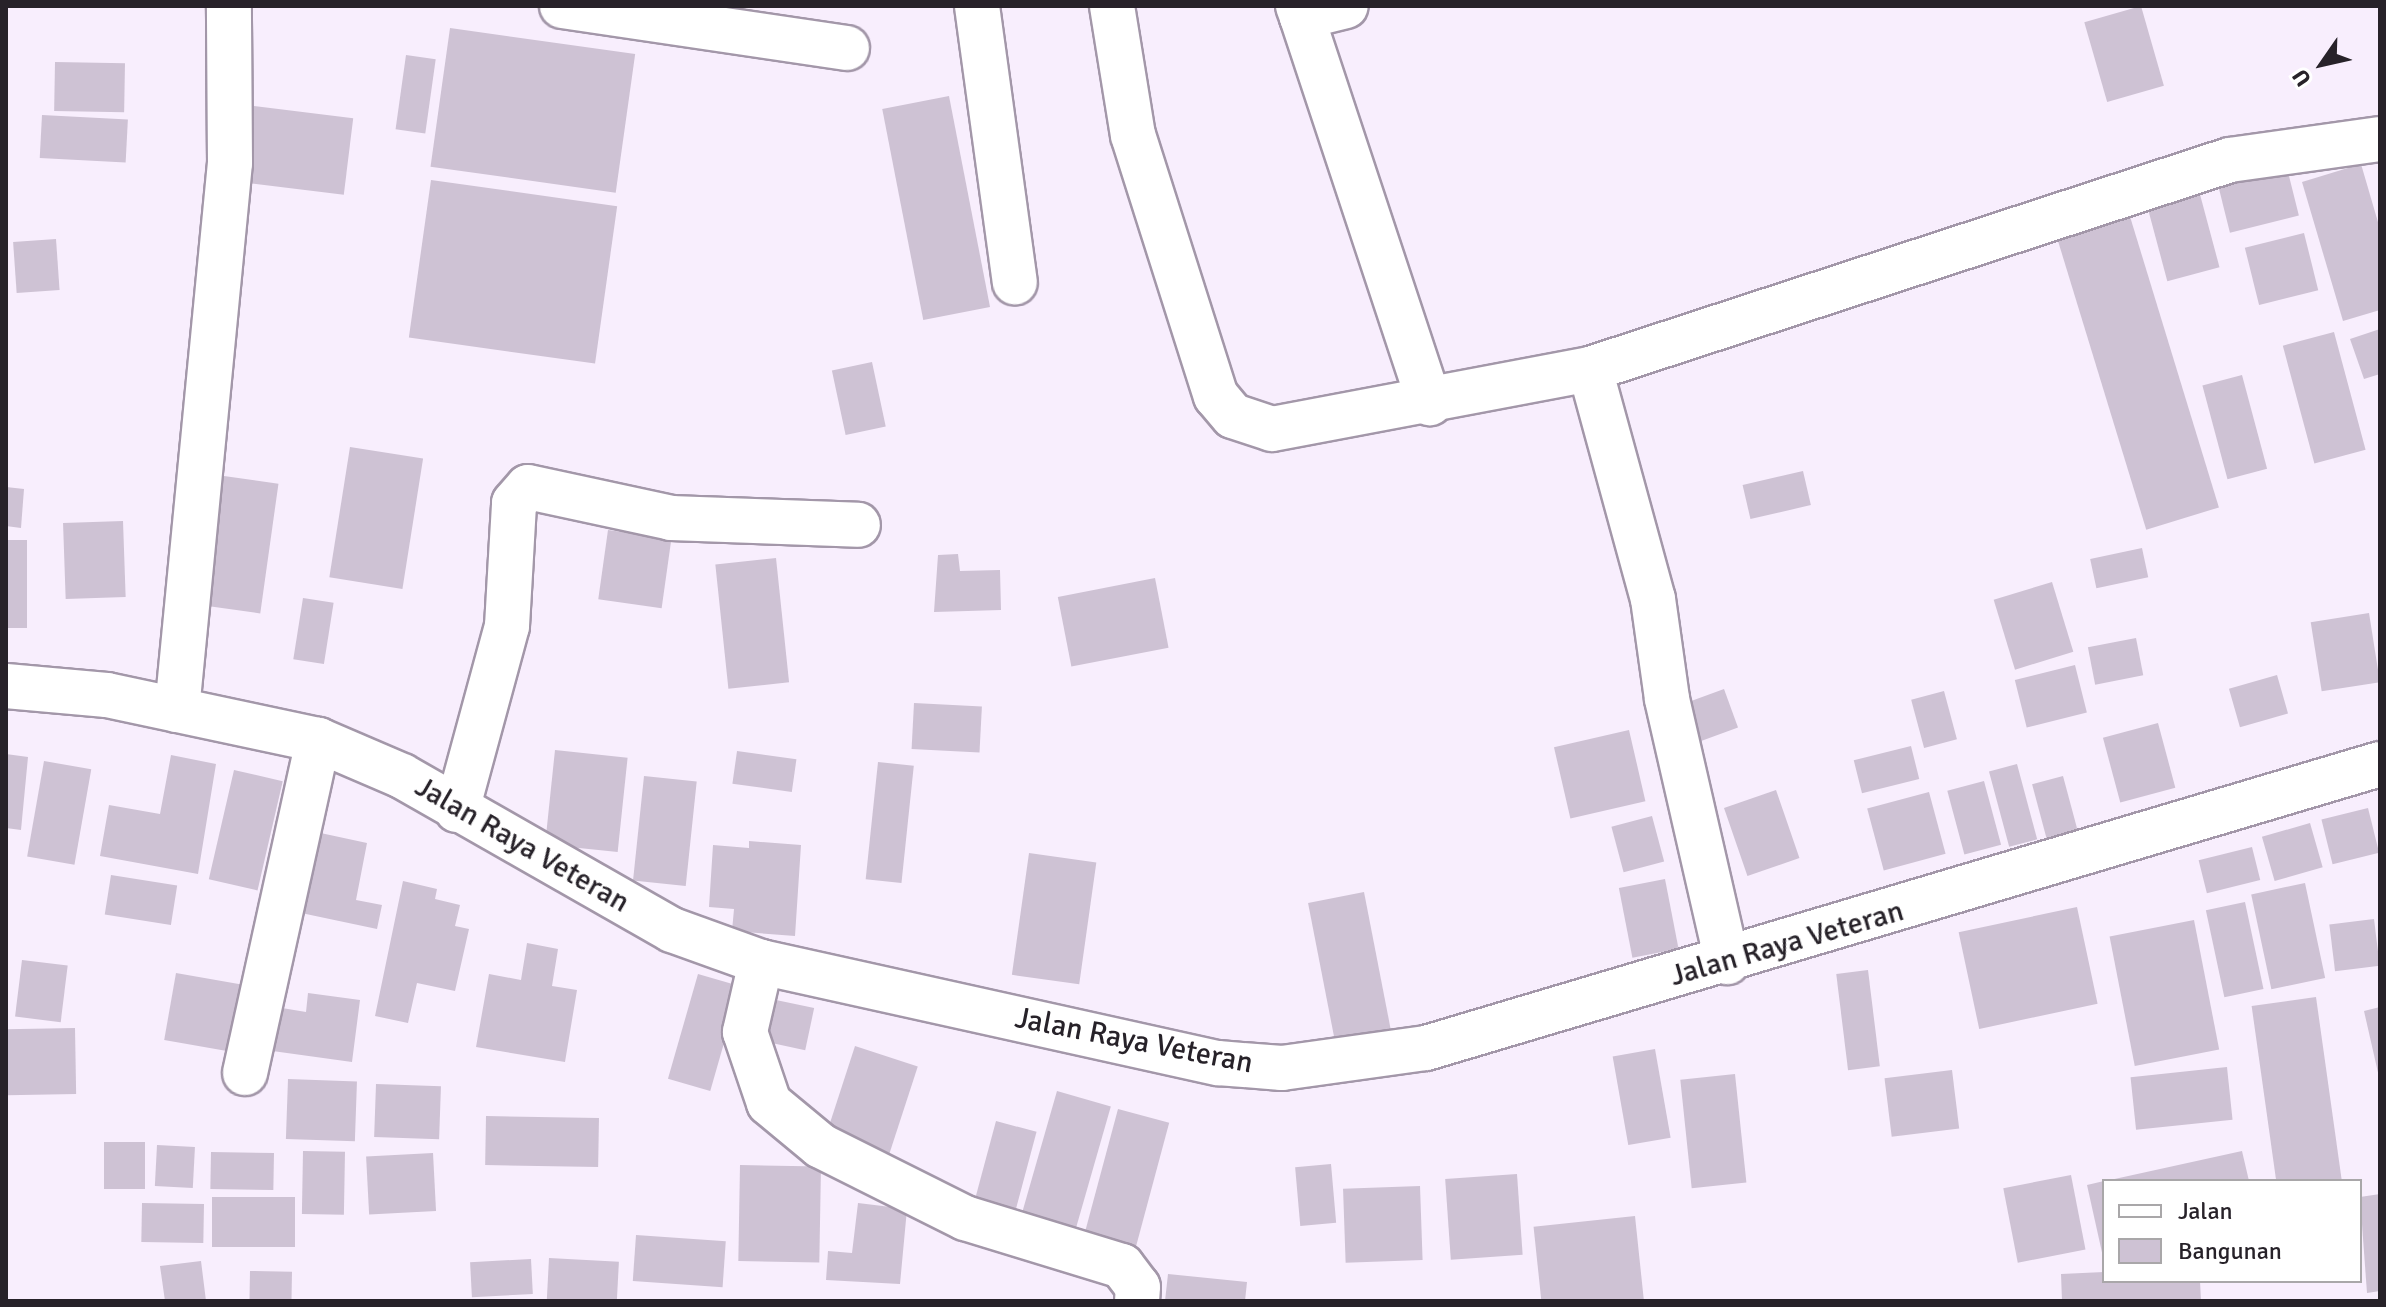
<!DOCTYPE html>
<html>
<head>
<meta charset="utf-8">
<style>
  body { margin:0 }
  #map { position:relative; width:2386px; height:1307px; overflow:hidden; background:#f8eefd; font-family:Signika,sans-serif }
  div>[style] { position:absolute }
  .building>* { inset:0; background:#cec2d4; transform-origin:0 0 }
  .roads { filter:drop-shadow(2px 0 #a397a9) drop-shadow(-2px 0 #a397a9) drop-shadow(0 2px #a397a9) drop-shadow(0 -2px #a397a9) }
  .minor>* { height:44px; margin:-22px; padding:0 22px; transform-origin:22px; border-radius:22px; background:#fff }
  .tertiary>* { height:44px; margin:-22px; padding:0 22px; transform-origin:22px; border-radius:22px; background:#fff }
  span { translate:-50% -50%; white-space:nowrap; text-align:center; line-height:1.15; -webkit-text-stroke:6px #fff; paint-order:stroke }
  .street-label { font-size:30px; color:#272229 }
  .frame { position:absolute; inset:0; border:8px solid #272229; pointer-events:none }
  .legend { position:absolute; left:2102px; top:1179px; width:260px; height:104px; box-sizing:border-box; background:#fff; border:2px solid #a9a7a9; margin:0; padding:10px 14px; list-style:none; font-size:24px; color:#272229 }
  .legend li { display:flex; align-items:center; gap:16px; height:40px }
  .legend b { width:40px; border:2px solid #a9a7a9 }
  .north { position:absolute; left:2282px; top:24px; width:80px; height:80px; -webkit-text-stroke:6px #fff; paint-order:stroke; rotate:236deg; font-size:22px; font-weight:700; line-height:32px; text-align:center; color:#272229 }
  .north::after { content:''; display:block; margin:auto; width:28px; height:36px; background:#272229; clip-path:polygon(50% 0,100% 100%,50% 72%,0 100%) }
</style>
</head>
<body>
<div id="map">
  <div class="building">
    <div style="left:2141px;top:6px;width:83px;height:59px;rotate:74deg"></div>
    <div style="left:450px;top:28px;width:187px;height:140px;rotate:8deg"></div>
    <div style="left:406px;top:55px;width:30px;height:75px;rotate:8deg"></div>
    <div style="left:55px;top:62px;width:70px;height:49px;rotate:1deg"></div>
    <div style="left:949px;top:96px;width:215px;height:68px;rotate:79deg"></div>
    <div style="left:245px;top:105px;width:109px;height:77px;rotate:7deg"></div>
    <div style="left:42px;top:115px;width:86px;height:43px;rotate:3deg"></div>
    <div style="clip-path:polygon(2361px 164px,2380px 229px,2380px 310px,2343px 321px,2302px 182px)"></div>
    <div style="left:2287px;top:168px;width:49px;height:71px;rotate:76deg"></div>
    <div style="left:431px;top:180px;width:188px;height:159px;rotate:8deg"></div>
    <div style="left:2198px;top:187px;width:83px;height:54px;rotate:75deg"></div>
    <div style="left:2128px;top:210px;width:311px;height:76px;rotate:73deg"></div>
    <div style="left:2304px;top:233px;width:59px;height:61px;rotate:76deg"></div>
    <div style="left:56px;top:239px;width:51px;height:43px;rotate:86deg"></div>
    <div style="clip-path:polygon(2380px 329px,2380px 374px,2364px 379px,2350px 339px)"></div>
    <div style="left:2334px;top:332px;width:122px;height:53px;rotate:75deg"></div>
    <div style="left:872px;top:362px;width:66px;height:41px;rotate:78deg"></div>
    <div style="left:2242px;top:375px;width:97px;height:41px;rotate:75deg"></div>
    <div style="left:350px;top:447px;width:74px;height:132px;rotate:9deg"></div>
    <div style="left:1803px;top:471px;width:35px;height:62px;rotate:77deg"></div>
    <div style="left:224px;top:476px;width:55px;height:131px;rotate:8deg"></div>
    <div style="clip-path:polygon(6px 487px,24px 489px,21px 528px,6px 526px)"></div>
    <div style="left:123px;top:521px;width:76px;height:60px;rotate:88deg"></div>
    <div style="left:608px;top:530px;width:64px;height:70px;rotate:8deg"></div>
    <div style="left:6px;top:540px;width:21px;height:88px"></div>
    <div style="left:2142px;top:548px;width:30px;height:53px;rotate:78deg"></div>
    <div style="clip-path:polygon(958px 554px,960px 571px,1000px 570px,1001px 610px,934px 612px,938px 555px)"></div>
    <div style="left:776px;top:558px;width:125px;height:61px;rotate:84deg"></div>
    <div style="left:1155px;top:578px;width:71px;height:99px;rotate:79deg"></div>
    <div style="left:2052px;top:582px;width:73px;height:61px;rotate:73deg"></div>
    <div style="left:303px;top:598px;width:31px;height:62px;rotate:9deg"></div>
    <div style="left:2369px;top:613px;width:70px;height:59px;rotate:81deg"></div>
    <div style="left:2136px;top:638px;width:38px;height:49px;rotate:79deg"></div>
    <div style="left:2075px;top:665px;width:49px;height:62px;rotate:76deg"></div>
    <div style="left:2277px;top:675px;width:40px;height:50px;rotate:74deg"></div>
    <div style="left:1724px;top:689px;width:41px;height:40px;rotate:70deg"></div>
    <div style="left:1944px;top:691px;width:50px;height:34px;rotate:75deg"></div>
    <div style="left:914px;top:703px;width:68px;height:46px;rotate:3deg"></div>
    <div style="left:2158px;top:723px;width:67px;height:57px;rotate:75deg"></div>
    <div style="left:1629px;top:730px;width:73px;height:77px;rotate:77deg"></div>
    <div style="left:1911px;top:746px;width:34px;height:59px;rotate:76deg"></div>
    <div style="left:555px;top:750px;width:73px;height:95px;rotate:6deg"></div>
    <div style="left:737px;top:751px;width:60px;height:33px;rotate:8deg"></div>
    <div style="clip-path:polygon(6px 754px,28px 757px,21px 830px,6px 828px)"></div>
    <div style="clip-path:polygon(171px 755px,216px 764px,198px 874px,100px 856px,109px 805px,160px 814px)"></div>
    <div style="left:44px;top:761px;width:48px;height:97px;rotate:10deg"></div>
    <div style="left:878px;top:762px;width:36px;height:118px;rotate:6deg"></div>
    <div style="left:2017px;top:764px;width:78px;height:29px;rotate:75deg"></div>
    <div style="left:234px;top:770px;width:50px;height:112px;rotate:13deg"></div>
    <div style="left:644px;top:776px;width:53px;height:105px;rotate:6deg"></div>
    <div style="left:2063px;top:776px;width:63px;height:32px;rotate:75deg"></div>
    <div style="left:1984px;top:781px;width:66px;height:38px;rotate:75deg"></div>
    <div style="left:1776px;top:790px;width:72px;height:55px;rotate:71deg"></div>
    <div style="left:1929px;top:792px;width:64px;height:64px;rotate:75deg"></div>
    <div style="left:2368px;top:808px;width:46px;height:48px;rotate:76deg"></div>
    <div style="left:1652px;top:816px;width:47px;height:42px;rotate:75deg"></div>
    <div style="left:2310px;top:823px;width:46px;height:50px;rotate:74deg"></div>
    <div style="clip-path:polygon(302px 829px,367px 843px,356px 900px,382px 905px,377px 929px,287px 910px)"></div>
    <div style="clip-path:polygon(749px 841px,801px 845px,795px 936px,732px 931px,734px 909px,709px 907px,713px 845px,749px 848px)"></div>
    <div style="left:2252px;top:847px;width:34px;height:55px;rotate:76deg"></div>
    <div style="left:1029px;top:853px;width:68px;height:123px;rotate:8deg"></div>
    <div style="left:111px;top:875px;width:67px;height:40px;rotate:9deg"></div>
    <div style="left:1665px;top:879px;width:71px;height:47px;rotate:79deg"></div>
    <div style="clip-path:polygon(403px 881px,437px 889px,435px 899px,460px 905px,455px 926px,469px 929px,455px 991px,417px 983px,408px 1023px,375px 1016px)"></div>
    <div style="left:2305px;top:883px;width:97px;height:55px;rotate:78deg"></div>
    <div style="left:1364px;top:892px;width:141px;height:57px;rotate:79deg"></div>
    <div style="left:2245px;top:902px;width:89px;height:40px;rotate:78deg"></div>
    <div style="left:2077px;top:907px;width:99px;height:121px;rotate:78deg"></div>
    <div style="left:2374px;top:919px;width:47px;height:45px;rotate:83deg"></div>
    <div style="left:2194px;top:920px;width:132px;height:86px;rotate:79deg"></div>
    <div style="clip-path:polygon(527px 943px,558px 949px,552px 986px,577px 990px,565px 1062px,476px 1047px,489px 974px,521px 980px)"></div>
    <div style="left:22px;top:960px;width:46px;height:57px;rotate:7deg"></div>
    <div style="left:1868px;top:970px;width:97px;height:32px;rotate:83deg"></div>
    <div style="left:176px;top:973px;width:81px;height:68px;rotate:10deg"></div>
    <div style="left:698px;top:974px;width:44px;height:109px;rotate:16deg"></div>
    <div style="clip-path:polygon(308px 993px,360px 1000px,352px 1062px,258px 1049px,264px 1005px,306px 1012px)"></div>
    <div style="left:2316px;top:997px;width:186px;height:65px;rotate:82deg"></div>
    <div style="left:776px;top:1000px;width:39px;height:43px;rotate:12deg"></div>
    <div style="clip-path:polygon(2380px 1007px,2380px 1077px,2379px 1077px,2364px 1011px)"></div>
    <div style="left:75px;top:1028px;width:66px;height:69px;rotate:89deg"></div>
    <div style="left:855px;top:1046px;width:66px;height:103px;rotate:18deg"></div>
    <div style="left:1655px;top:1049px;width:90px;height:43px;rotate:80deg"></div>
    <div style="left:2227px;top:1067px;width:53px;height:97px;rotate:84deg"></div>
    <div style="left:1952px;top:1070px;width:59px;height:68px;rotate:83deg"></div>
    <div style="left:1735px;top:1074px;width:109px;height:55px;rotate:84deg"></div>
    <div style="left:288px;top:1079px;width:69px;height:60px;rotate:2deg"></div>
    <div style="left:376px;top:1084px;width:65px;height:53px;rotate:2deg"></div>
    <div style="left:1057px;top:1091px;width:56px;height:142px;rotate:16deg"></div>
    <div style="left:1118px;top:1109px;width:53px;height:144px;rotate:15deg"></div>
    <div style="left:486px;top:1116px;width:113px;height:49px;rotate:1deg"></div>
    <div style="left:996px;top:1121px;width:42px;height:92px;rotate:15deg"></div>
    <div style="left:104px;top:1142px;width:41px;height:47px"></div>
    <div style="left:157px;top:1145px;width:38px;height:41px;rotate:3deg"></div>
    <div style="left:303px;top:1151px;width:42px;height:63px;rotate:1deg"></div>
    <div style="clip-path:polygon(2242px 1151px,2249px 1181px,2111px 1181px,2110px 1180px)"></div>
    <div style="left:211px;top:1152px;width:63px;height:37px;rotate:1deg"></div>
    <div style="left:433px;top:1153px;width:58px;height:67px;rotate:87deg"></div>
    <div style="left:1331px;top:1164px;width:59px;height:36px;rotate:85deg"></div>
    <div style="left:740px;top:1165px;width:81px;height:96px;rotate:1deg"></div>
    <div style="left:1517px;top:1174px;width:81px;height:72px;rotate:86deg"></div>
    <div style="left:2071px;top:1175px;width:76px;height:69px;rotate:79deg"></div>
    <div style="clip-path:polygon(2104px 1181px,2104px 1257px,2103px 1257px,2087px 1185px)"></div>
    <div style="left:1420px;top:1186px;width:74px;height:77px;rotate:88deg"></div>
    <div style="clip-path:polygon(2380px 1194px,2380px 1291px,2367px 1293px,2360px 1197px)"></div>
    <div style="left:212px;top:1197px;width:83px;height:50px"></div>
    <div style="left:142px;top:1203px;width:62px;height:39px;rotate:1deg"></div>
    <div style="clip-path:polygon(858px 1203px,907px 1209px,900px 1284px,826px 1280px,828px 1251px,852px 1253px)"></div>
    <div style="left:1635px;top:1216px;width:85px;height:102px;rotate:84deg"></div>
    <div style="left:636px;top:1235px;width:90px;height:46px;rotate:4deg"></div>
    <div style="left:549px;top:1258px;width:70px;height:43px;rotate:3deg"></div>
    <div style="left:531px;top:1259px;width:35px;height:61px;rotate:87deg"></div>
    <div style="clip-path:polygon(201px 1261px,206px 1301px,165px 1301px,160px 1266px)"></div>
    <div style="left:250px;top:1271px;width:42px;height:30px;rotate:1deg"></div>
    <div style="clip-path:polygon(2104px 1272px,2104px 1281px,2200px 1281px,2201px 1301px,2062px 1301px,2061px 1274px)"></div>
    <div style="clip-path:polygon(1168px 1274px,1247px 1282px,1245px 1301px,1165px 1301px)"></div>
  </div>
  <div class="roads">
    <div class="minor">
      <div style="left:562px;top:6px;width:288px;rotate:8.4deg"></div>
      <div style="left:977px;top:6px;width:279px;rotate:82.2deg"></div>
      <div style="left:1112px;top:6px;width:131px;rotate:80.8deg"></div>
      <div style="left:1133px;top:135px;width:274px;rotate:72.4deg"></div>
      <div style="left:1216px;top:396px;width:26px;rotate:50deg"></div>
      <div style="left:1233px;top:416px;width:41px;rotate:18.4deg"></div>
      <div style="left:1272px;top:429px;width:324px;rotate:-10.7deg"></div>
      <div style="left:1590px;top:369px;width:673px;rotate:-18.09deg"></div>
      <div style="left:2230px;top:160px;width:151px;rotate:-8deg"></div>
      <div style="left:1298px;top:6px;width:12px;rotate:70deg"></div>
      <div style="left:1302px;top:17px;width:45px;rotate:-14deg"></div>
      <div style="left:1302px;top:17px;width:407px;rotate:71.7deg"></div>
      <div style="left:1590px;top:369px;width:238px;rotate:74.7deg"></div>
      <div style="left:1653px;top:599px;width:101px;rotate:82deg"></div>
      <div style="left:1667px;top:699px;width:270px;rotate:77.1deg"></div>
      <div style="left:177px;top:710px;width:550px;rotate:-84.47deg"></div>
      <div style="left:230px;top:163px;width:157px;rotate:-90.4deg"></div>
      <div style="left:457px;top:810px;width:191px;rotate:-74.8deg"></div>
      <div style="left:507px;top:626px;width:123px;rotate:-86.7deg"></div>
      <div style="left:514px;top:503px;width:21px;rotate:-49deg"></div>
      <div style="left:528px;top:487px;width:146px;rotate:12.2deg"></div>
      <div style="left:671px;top:518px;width:187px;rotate:2.1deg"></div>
      <div style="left:761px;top:962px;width:72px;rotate:102.9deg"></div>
      <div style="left:745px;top:1032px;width:75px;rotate:71.3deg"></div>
      <div style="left:769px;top:1103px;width:67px;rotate:39.6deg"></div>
      <div style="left:821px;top:1146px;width:161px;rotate:26.6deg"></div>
      <div style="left:965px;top:1218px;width:164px;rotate:17deg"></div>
      <div style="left:1122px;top:1266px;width:26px;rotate:53deg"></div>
      <div style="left:1138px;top:1287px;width:14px;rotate:94deg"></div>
      <div style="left:245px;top:1073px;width:341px;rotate:-77.6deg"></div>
    </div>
    <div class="tertiary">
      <div style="left:6px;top:686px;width:101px;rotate:5.1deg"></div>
      <div style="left:107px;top:695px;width:216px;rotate:12deg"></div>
      <div style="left:318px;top:740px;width:91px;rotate:23.2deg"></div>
      <div style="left:402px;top:776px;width:311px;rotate:29.7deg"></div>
      <div style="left:672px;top:930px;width:95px;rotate:19.8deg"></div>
      <div style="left:761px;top:962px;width:468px;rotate:12.5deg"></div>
      <div style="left:1218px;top:1063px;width:64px;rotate:4.5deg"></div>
      <div style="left:1282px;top:1068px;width:145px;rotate:-7.9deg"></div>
      <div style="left:1426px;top:1048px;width:995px;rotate:-16.58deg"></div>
    </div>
  </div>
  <div class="street-label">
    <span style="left:522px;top:845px;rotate:30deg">Jalan Raya Veteran</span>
    <span style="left:1787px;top:944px;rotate:-16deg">Jalan Raya Veteran</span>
    <span style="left:1134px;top:1041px;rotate:11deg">Jalan Raya Veteran</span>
  </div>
  <div class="frame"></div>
  <ul class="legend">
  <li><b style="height:10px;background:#fff"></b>Jalan</li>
  <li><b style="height:22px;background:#cec2d4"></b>Bangunan</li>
  </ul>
  <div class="north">U</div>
</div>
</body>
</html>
